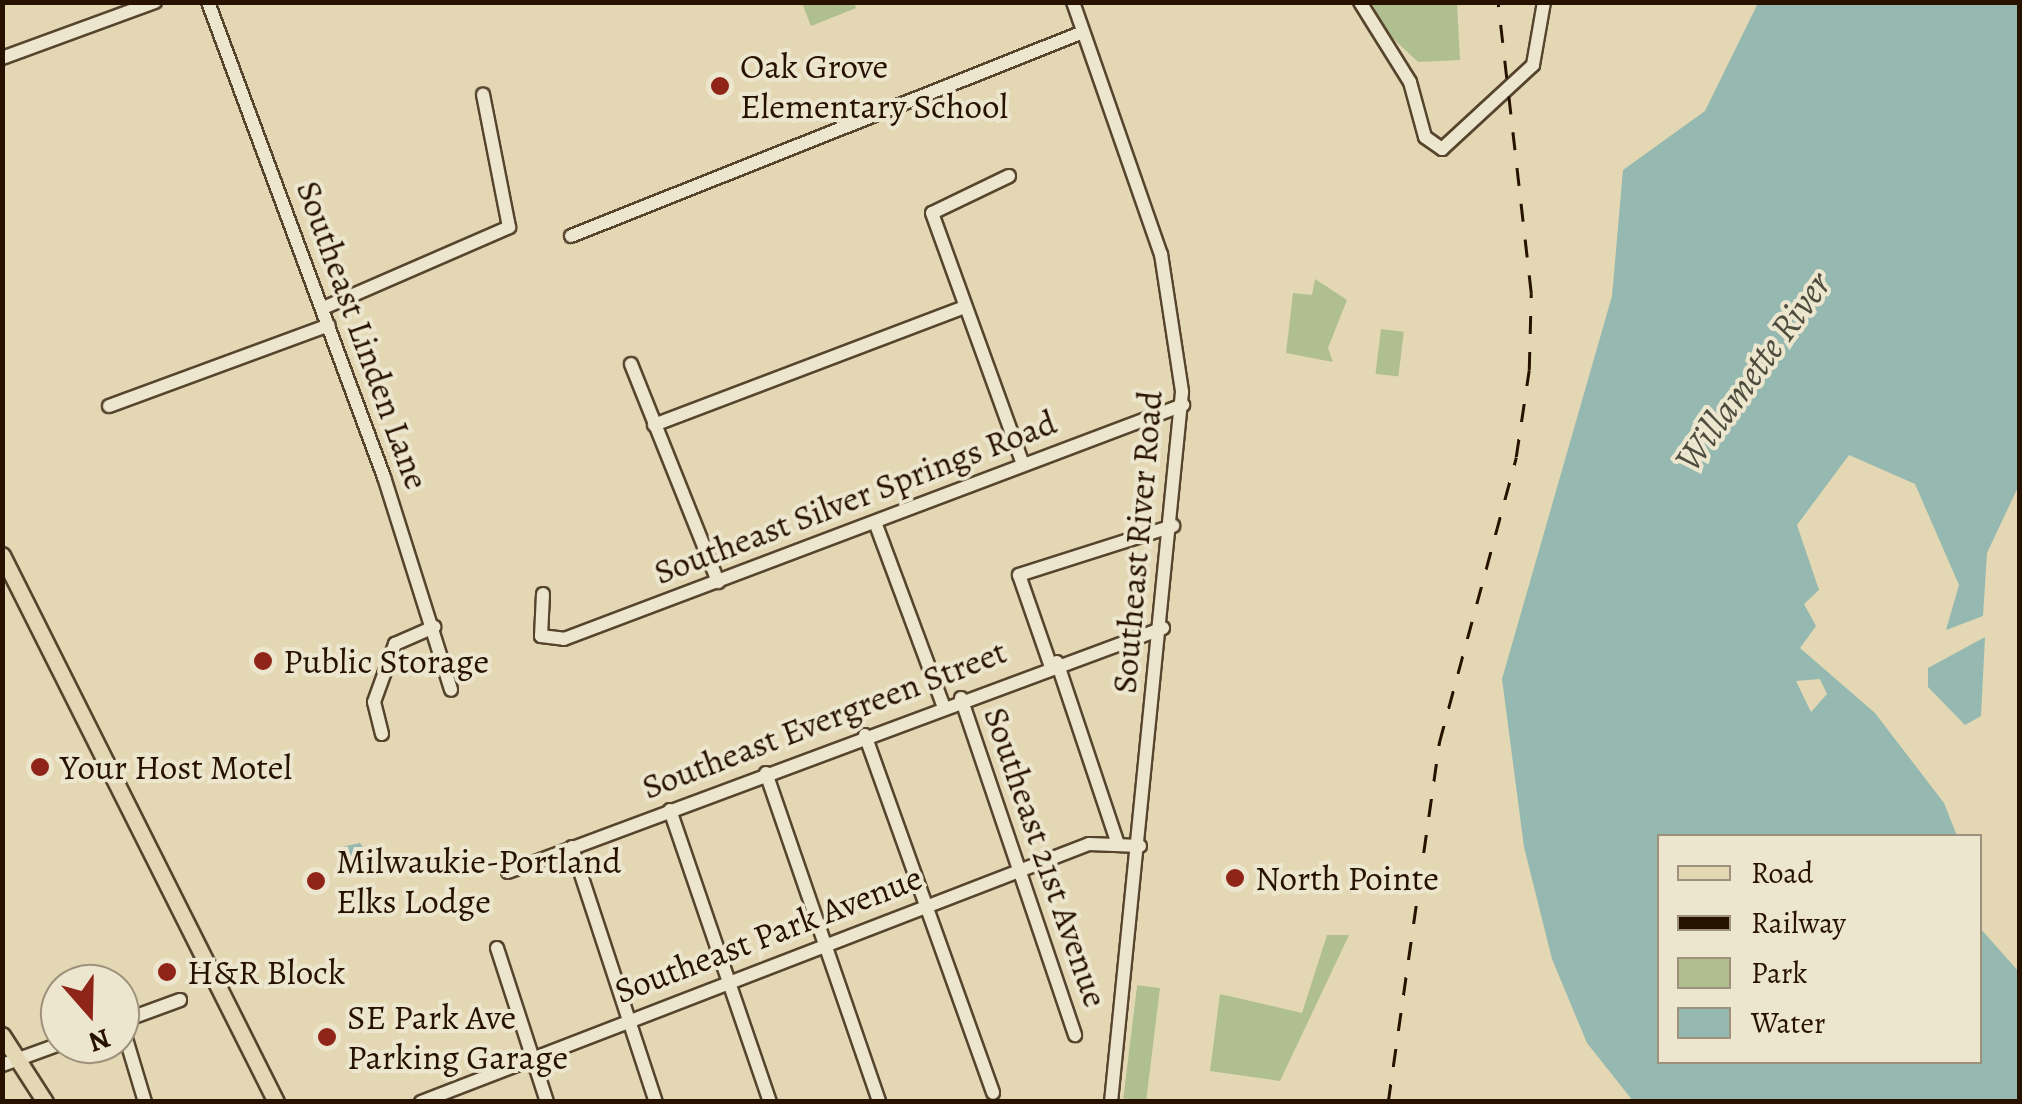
<!DOCTYPE html>
<html>
<head>
<meta charset="utf-8">
<style>
  body { margin:0 }
  #map { position:relative; width:2022px; height:1104px; overflow:hidden; background:#e3d8b3; font-family:Alegreya,serif }
  div>[style] { position:absolute }
  .green>* { inset:0; background:#b0bf8f; transform-origin:0 0 }
  .water>* { inset:0; background:#95b9b0 }
  .pier>* { inset:0; background:#e3d8b3 }
  .roads { filter:drop-shadow(2px 0 #56442d) drop-shadow(-2px 0 #56442d) drop-shadow(0 2px #56442d) drop-shadow(0 -2px #56442d) }
  .minor>* { height:12px; margin:-6px; padding:0 6px; transform-origin:6px; border-radius:6px; background:#ede6ce }
  .major>* { height:15px; margin:-7.5px; padding:0 7.5px; transform-origin:7.5px; border-radius:7.5px; background:#e3d8b3 }
  .rail>* { height:2.5px; margin-top:-1.25px; transform-origin:0; background:repeating-linear-gradient(90deg,#271200 0 18px,transparent 0 36px) }
  .dots>* { width:28px; height:28px; translate:-50% -50%; box-sizing:border-box; border:5px solid #ede6ce; border-radius:50% }
  span { translate:-50% -50%; white-space:nowrap; text-align:center; line-height:1.15; -webkit-text-stroke:8px #ede6ce; paint-order:stroke }
  .poi-label { font-size:35px; color:#271200 }
  .left { translate:0 -50%; text-align:left }
  .street-label { font-size:35px; color:#271200 }
  .water-label { font-size:38px; color:#4e4c3e; font-style:italic }
  .frame { position:absolute; inset:0; border:5px solid #271200; pointer-events:none }
  .legend { position:absolute; left:1657px; top:834px; width:325px; height:230px; box-sizing:border-box; background:#ede6ce; border:2px solid #9e917c; margin:0; padding:12px 18px; list-style:none; font-size:30px; color:#271200 }
  .legend li { display:flex; align-items:center; gap:20px; height:50px }
  .legend b { width:50px; border:2px solid #9e917c }
  .north { position:absolute; left:40px; top:964px; width:100px; height:100px; box-sizing:border-box; background:#ede6ce; border:2px solid #9e917c; border-radius:50%; rotate:160deg; font-size:28px; font-weight:700; line-height:40px; text-align:center; color:#271200 }
  .north::after { content:''; display:block; margin:auto; width:35px; height:45px; background:#8f2418; clip-path:polygon(50% 0,100% 100%,50% 72%,0 100%) }
</style>
</head>
<body>
<div id="map">
  <div class="green">
    <div style="clip-path:polygon(802px 3px,854px 3px,856px 8px,811px 26px)"></div>
    <div style="clip-path:polygon(1372px 3px,1457px 3px,1460px 60px,1418px 62px,1387px 33px)"></div>
    <div style="clip-path:polygon(1315px 279px,1347px 300px,1328px 348px,1333px 362px,1286px 353px,1293px 293px,1312px 295px)"></div>
    <div style="left:1381px;top:329px;width:23px;height:45px;rotate:7deg"></div>
    <div style="clip-path:polygon(1327px 935px,1349px 935px,1280px 1081px,1210px 1071px,1220px 994px,1302px 1013px)"></div>
    <div style="left:1160px;top:988px;width:114px;height:23px;rotate:97deg"></div>
  </div>
  <div class="water">
    <div style="clip-path:polygon(1758px 3px,2019px 3px,2019px 485px,1987px 553px,1983px 616px,1946px 630px,1959px 585px,1915px 484px,1849px 455px,1797px 525px,1819px 590px,1804px 604px,1816px 626px,1800px 648px,1875px 713px,1944px 803px,1957px 836px,1660px 836px,1660px 1062px,1980px 1062px,1980px 928px,2019px 972px,2019px 1101px,1633px 1101px,1587px 1043px,1552px 959px,1524px 847px,1502px 679px,1612px 296px,1623px 170px,1705px 111px)"></div>
    <div style="clip-path:polygon(1985px 637px,1981px 716px,1965px 725px,1928px 687px,1928px 668px)"></div>
    <div style="clip-path:polygon(360px 843px,378px 870px,349px 877px,342px 847px)"></div>
  </div>
  <div class="pier">
    <div style="clip-path:polygon(1820px 679px,1827px 694px,1811px 712px,1796px 681px)"></div>
  </div>
  <div class="roads">
    <div class="minor">
      <div style="left:208px;top:2px;width:507px;rotate:69.67deg"></div>
      <div style="left:384px;top:477px;width:223px;rotate:72.5deg"></div>
      <div style="left:1073px;top:2px;width:267px;rotate:70.8deg"></div>
      <div style="left:1161px;top:254px;width:140px;rotate:81.3deg"></div>
      <div style="left:1182px;top:392px;width:714px;rotate:95.71deg"></div>
      <div style="left:1360px;top:2px;width:94px;rotate:58deg"></div>
      <div style="left:1410px;top:82px;width:57px;rotate:74.7deg"></div>
      <div style="left:1425px;top:137px;width:21px;rotate:35deg"></div>
      <div style="left:1442px;top:149px;width:124px;rotate:-42.7deg"></div>
      <div style="left:1533px;top:65px;width:64px;rotate:-80.1deg"></div>
      <div style="left:2px;top:58px;width:163px;rotate:-20.1deg"></div>
      <div style="left:1009px;top:176px;width:85px;rotate:154.3deg"></div>
      <div style="left:932px;top:213px;width:267px;rotate:70.1deg"></div>
      <div style="left:571px;top:236px;width:551px;rotate:-21.72deg"></div>
      <div style="left:323px;top:308px;width:203px;rotate:-23.5deg"></div>
      <div style="left:509px;top:227px;width:135px;rotate:-101.1deg"></div>
      <div style="left:631px;top:364px;width:235px;rotate:68.2deg"></div>
      <div style="left:109px;top:406px;width:234px;rotate:-20.2deg"></div>
      <div style="left:654px;top:425px;width:333px;rotate:-20.8deg"></div>
      <div style="left:875px;top:522px;width:195px;rotate:69.6deg"></div>
      <div style="left:543px;top:594px;width:42px;rotate:92.7deg"></div>
      <div style="left:541px;top:636px;width:23px;rotate:7deg"></div>
      <div style="left:564px;top:639px;width:662px;rotate:-20.71deg"></div>
      <div style="left:1057px;top:662px;width:192px;rotate:71.5deg"></div>
      <div style="left:1050px;top:664px;width:94px;rotate:-109.2deg"></div>
      <div style="left:1019px;top:575px;width:162px;rotate:-17.7deg"></div>
      <div style="left:961px;top:698px;width:356px;rotate:71.3deg"></div>
      <div style="left:382px;top:734px;width:33px;rotate:-104deg"></div>
      <div style="left:374px;top:702px;width:62px;rotate:-70.1deg"></div>
      <div style="left:395px;top:644px;width:43px;rotate:-23.6deg"></div>
      <div style="left:865px;top:735px;width:380px;rotate:70.3deg"></div>
      <div style="left:766px;top:773px;width:348px;rotate:71deg"></div>
      <div style="left:670px;top:810px;width:309px;rotate:71.1deg"></div>
      <div style="left:572px;top:847px;width:268px;rotate:71.8deg"></div>
      <div style="left:508px;top:872px;width:699px;rotate:-20.43deg"></div>
      <div style="left:497px;top:948px;width:162px;rotate:72deg"></div>
      <div style="left:120px;top:1022px;width:64px;rotate:-20.1deg"></div>
      <div style="left:121px;top:1022px;width:84px;rotate:73.3deg"></div>
      <div style="left:2px;top:1065px;width:62px;rotate:-19.9deg"></div>
      <div style="left:421px;top:1102px;width:716px;rotate:-21.12deg"></div>
      <div style="left:1089px;top:844px;width:51px;rotate:2.2deg"></div>
    </div>
    <div class="major">
      <div style="left:2px;top:555px;width:612px;rotate:63.39deg"></div>
      <div style="left:2px;top:1035px;width:80px;rotate:57.3deg"></div>
    </div>
  </div>
  <div class="rail">
    <div style="left:1388px;top:1102px;width:363px;rotate:-81.9deg"></div>
    <div style="left:1439px;top:743px;width:296px;rotate:-74.9deg"></div>
    <div style="left:1516px;top:457px;width:88px;rotate:-81.5deg"></div>
    <div style="left:1529px;top:370px;width:77px;rotate:-88.5deg"></div>
    <div style="left:1531px;top:293px;width:293px;rotate:-96.5deg"></div>
  </div>
  <div class="dots">
    <div style="left:720px;top:86px;background:#8f2418"></div>
    <div style="left:263px;top:661px;background:#8f2418"></div>
    <div style="left:40px;top:767px;background:#8f2418"></div>
    <div style="left:1235px;top:878px;background:#8f2418"></div>
    <div style="left:316px;top:881px;background:#8f2418"></div>
    <div style="left:167px;top:972px;background:#8f2418"></div>
    <div style="left:327px;top:1037px;background:#8f2418"></div>
  </div>
  <div class="poi-label">
    <span class="left" style="left:740px;top:86px">Oak Grove<br>Elementary School</span>
    <span class="left" style="left:283px;top:661px">Public Storage</span>
    <span class="left" style="left:60px;top:767px">Your Host Motel</span>
    <span class="left" style="left:336px;top:881px">Milwaukie-Portland<br>Elks Lodge</span>
    <span class="left" style="left:1255px;top:878px">North Pointe</span>
    <span class="left" style="left:187px;top:972px">H&amp;R Block</span>
    <span class="left" style="left:347px;top:1037px">SE Park Ave<br>Parking Garage</span>
  </div>
  <div class="street-label">
    <span style="left:363px;top:335px;rotate:70deg">Southeast Linden Lane</span>
    <span style="left:855px;top:497px;rotate:-21deg">Southeast Silver Springs Road</span>
    <span style="left:1137px;top:542px;rotate:-85deg">Southeast River Road</span>
    <span style="left:824px;top:719px;rotate:-21deg">Southeast Evergreen Street</span>
    <span style="left:1046px;top:857px;rotate:71deg">Southeast 21st Avenue</span>
    <span style="left:768px;top:934px;rotate:-21deg">Southeast Park Avenue</span>
  </div>
  <div class="water-label">
    <span style="left:1753px;top:372px;rotate:-54deg">Willamette River</span>
  </div>
  <div class="frame"></div>
  <ul class="legend">
  <li><b style="height:12px;background:#e3d8b3"></b>Road</li>
  <li><b style="height:12px;background:#271200"></b>Railway</li>
  <li><b style="height:28px;background:#b0bf8f"></b>Park</li>
  <li><b style="height:28px;background:#95b9b0"></b>Water</li>
  </ul>
  <div class="north">N</div>
</div>
</body>
</html>
